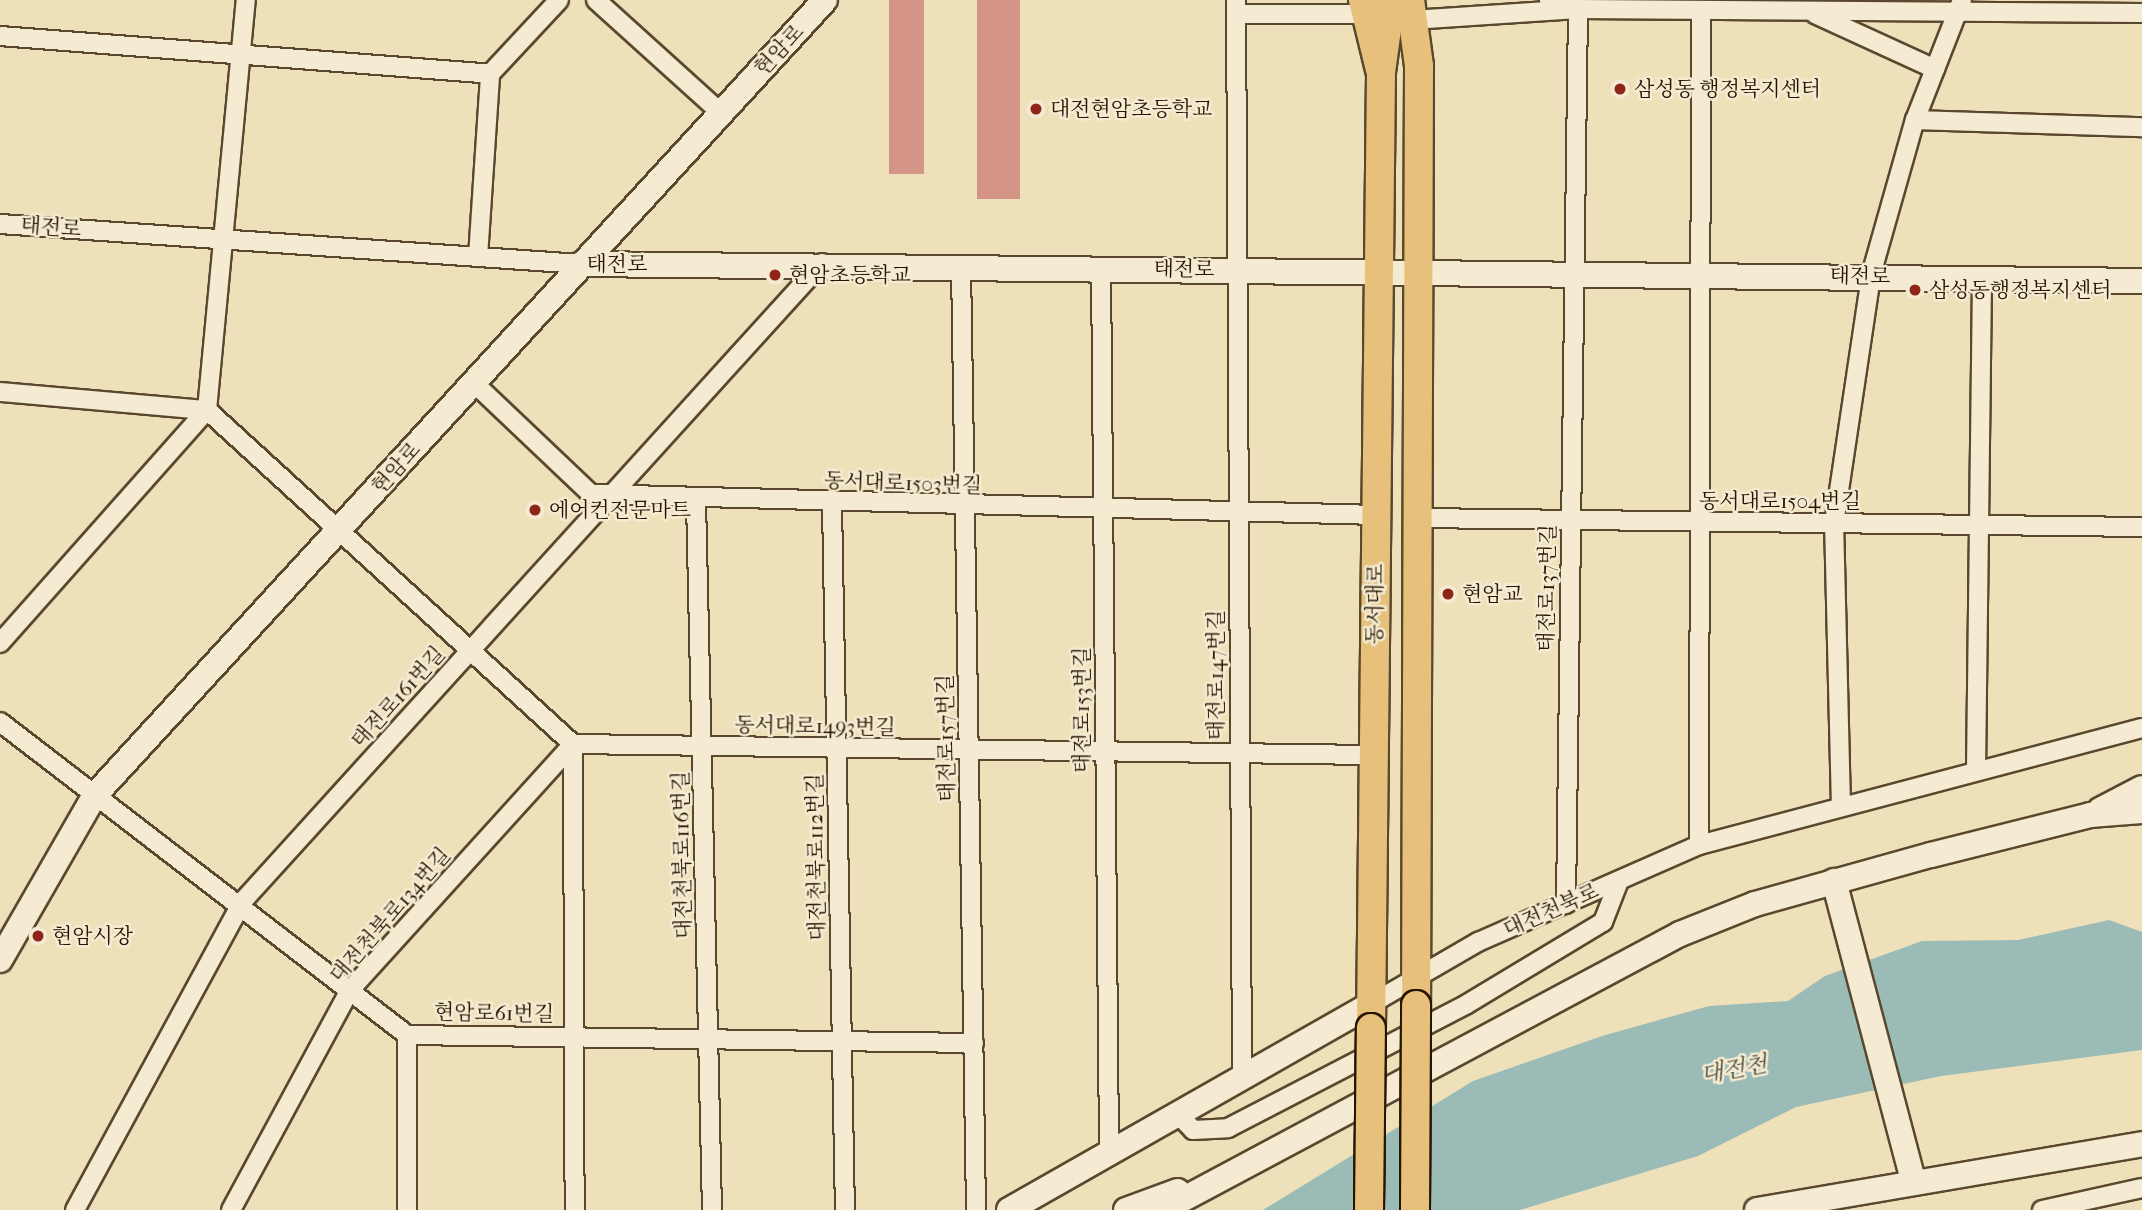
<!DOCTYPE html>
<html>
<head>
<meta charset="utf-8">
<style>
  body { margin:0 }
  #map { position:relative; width:2142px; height:1210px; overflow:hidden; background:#eee0b9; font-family:"IM FELL French Canon","Noto Serif KR",serif }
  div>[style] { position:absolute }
  .water>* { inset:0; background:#9bbbb7 }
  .building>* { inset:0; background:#d49587; transform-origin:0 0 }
  .roads { filter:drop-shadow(2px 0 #59482e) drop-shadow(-2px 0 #59482e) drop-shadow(0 2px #59482e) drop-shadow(0 -2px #59482e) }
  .street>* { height:18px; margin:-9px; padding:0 9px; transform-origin:9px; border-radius:9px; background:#f4ebd2 }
  .secondary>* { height:24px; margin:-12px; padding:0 12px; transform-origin:12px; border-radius:12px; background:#f4ebd2 }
  .primary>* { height:28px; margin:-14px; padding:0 14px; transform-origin:14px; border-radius:14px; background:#e7c07c }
  .bridges { filter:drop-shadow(2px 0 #271500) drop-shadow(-2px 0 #271500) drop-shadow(0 2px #271500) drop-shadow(0 -2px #271500) }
  .primary-bridge>* { height:28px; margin:-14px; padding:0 14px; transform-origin:14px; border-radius:14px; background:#e7c07c }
  .dots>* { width:19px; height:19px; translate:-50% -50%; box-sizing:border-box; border:4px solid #f4ebd2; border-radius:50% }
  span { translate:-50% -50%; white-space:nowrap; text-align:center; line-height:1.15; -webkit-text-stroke:5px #f4ebd2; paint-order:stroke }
  .street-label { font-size:21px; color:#271500 }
  .poi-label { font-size:21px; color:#271500 }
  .left { translate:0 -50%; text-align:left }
  .water-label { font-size:23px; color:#504f40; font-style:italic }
</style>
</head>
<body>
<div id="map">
  <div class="water">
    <div style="clip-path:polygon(2109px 920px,2142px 932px,2142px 1050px,1941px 1076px,1796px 1107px,1698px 1156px,1520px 1210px,1263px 1210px,1473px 1081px,1602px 1036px,1709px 1006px,1788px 1001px,1825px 976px,1922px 941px,2018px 940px)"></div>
  </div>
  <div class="building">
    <div style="left:889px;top:0;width:35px;height:174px"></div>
    <div style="left:977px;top:0;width:43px;height:199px"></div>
  </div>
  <div class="roads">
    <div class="street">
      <div style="left:596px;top:0;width:169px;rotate:42.1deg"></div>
      <div style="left:1236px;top:0;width:1080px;rotate:89.68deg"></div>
      <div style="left:1549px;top:0;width:30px;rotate:17deg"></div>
      <div style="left:1578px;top:9px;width:895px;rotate:90.77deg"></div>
      <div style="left:1236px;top:14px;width:127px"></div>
      <div style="left:1815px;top:14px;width:132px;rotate:24.6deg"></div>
      <div style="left:1427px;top:19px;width:151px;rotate:-3.8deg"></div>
      <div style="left:1578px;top:9px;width:564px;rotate:0.41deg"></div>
      <div style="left:0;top:36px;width:491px;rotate:4.4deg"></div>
      <div style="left:1915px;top:120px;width:227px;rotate:1.8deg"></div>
      <div style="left:0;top:224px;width:582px;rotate:3.94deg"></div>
      <div style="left:478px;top:257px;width:183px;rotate:-86.2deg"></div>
      <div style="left:490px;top:74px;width:101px;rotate:-47deg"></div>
      <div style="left:961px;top:265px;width:945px;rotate:89.09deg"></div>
      <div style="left:1101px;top:267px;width:884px;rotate:89.48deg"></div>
      <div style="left:474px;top:383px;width:161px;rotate:43.5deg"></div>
      <div style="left:591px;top:494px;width:785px;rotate:1.53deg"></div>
      <div style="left:0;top:392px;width:208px;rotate:5deg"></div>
      <div style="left:207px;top:410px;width:495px;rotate:42.4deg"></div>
      <div style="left:573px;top:744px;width:800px;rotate:0.79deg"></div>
      <div style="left:696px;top:500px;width:710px;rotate:88.71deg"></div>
      <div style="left:832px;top:504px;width:706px;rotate:88.95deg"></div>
      <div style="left:1418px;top:518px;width:724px;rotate:0.71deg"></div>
      <div style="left:0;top:643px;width:312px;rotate:-48.4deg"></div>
      <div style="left:207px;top:410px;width:412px;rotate:-84.6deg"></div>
      <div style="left:0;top:722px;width:513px;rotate:37.56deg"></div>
      <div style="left:407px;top:1035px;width:567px;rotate:0.81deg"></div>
      <div style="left:573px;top:744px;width:466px;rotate:89.8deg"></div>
      <div style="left:1976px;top:771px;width:493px;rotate:-89.3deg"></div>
      <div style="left:1841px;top:807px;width:283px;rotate:-91.4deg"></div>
      <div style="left:1834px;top:524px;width:252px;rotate:-81.5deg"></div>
      <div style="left:1871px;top:275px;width:161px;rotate:-74.2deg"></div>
      <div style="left:1915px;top:120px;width:129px;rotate:-68.6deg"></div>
      <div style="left:1699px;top:845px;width:833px;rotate:-89.86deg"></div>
      <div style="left:1371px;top:1004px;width:124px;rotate:-30.1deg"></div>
      <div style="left:1478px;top:942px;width:241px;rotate:-23.7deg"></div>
      <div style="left:1699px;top:845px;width:458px;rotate:-14.8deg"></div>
      <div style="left:407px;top:1035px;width:175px;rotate:90deg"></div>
      <div style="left:1180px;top:1116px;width:19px;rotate:47deg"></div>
      <div style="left:1193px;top:1130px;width:35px;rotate:-3deg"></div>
      <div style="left:1228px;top:1128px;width:269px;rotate:-27.4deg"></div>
      <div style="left:1467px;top:1004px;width:159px;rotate:-31.1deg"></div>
      <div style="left:1603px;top:922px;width:44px;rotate:-68.7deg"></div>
      <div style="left:75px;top:1210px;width:350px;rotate:-61.5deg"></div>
      <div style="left:242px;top:902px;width:863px;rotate:-47.77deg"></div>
      <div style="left:231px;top:1210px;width:250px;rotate:-61.6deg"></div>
      <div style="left:350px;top:990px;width:332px;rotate:-47.8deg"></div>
      <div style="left:2042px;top:1210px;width:102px;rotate:-12.4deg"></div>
    </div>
    <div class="secondary">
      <div style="left:581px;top:264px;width:1561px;rotate:0.62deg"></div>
      <div style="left:2100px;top:810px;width:47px;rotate:-27.6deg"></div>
      <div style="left:1834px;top:881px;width:310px;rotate:75.2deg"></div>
      <div style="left:0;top:960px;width:190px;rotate:-60.1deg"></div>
      <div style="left:95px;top:795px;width:1079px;rotate:-47.44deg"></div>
      <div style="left:1009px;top:1210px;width:417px;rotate:-29.6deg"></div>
      <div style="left:1126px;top:1210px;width:55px;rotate:-20.1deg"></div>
      <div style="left:1163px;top:1210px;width:586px;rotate:-28.1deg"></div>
      <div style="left:1680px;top:934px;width:81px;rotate:-21.8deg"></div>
      <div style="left:1755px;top:904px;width:183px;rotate:-15.6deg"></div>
      <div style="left:1931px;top:855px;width:164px;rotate:-14.1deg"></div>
      <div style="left:2090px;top:815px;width:52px;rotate:-4.4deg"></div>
      <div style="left:1757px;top:1210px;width:391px;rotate:-9.7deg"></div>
    </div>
    <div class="primary">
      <div style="left:1363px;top:0;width:72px;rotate:76.3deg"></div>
      <div style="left:1410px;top:0;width:67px;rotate:82.2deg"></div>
      <div style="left:1419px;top:66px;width:939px;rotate:90.18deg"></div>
      <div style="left:1371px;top:1028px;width:956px;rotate:-89.4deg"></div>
      <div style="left:1381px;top:72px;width:73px;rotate:-82.1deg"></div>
    </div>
  </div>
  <div class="bridges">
    <div class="primary-bridge">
      <div style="left:1369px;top:1210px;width:182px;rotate:-89.4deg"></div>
      <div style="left:1415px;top:1210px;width:205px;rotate:-89.7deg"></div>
    </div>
  </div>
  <div class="dots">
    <div style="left:1620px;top:89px;background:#8f2418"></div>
    <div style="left:1036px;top:109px;background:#8f2418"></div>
    <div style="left:775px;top:275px;background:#8f2418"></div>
    <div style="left:1915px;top:290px;background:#8f2418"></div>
    <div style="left:535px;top:510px;background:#8f2418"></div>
    <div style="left:1448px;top:594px;background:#8f2418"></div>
    <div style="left:38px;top:936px;background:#8f2418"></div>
  </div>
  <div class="street-label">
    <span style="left:779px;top:50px;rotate:-47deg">현암로</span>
    <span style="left:51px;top:227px;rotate:4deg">태전로</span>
    <span style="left:617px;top:264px">태전로</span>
    <span style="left:1184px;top:269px;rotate:1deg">태전로</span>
    <span style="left:1860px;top:276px;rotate:1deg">태전로</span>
    <span style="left:396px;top:468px;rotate:-48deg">현암로</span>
    <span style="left:903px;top:483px;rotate:2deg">동서대로1503번길</span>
    <span style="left:1780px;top:501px">동서대로1504번길</span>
    <span style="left:1547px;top:588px;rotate:-89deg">태전로137번길</span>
    <span style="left:1375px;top:604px;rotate:-89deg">동서대로</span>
    <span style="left:1216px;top:675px;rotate:-90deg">태전로147번길</span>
    <span style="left:398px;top:697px;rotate:-48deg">태전로161번길</span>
    <span style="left:1082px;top:710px;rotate:-90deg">태전로153번길</span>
    <span style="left:815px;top:726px;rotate:1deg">동서대로1493번길</span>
    <span style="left:946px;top:738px;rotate:-91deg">태전로157번길</span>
    <span style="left:682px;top:855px;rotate:-91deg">대전천북로116번길</span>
    <span style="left:816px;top:857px;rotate:-91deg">대전천북로112번길</span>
    <span style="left:1551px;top:910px;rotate:-24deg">대전천북로</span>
    <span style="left:390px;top:915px;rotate:-49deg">대전천북로134번길</span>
    <span style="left:494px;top:1013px;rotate:1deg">현암로61번길</span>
  </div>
  <div class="poi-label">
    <span class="left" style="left:1634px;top:89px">삼성동 행정복지센터</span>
    <span class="left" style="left:1050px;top:109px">대전현암초등학교</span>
    <span class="left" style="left:789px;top:275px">현암초등학교</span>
    <span class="left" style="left:1929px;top:290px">삼성동행정복지센터</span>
    <span class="left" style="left:549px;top:510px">에어컨전문마트</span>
    <span class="left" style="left:1462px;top:594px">현암교</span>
    <span class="left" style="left:52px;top:936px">현암시장</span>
  </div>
  <div class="water-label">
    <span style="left:1734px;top:1070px;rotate:-10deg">대전천</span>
  </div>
</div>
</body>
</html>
